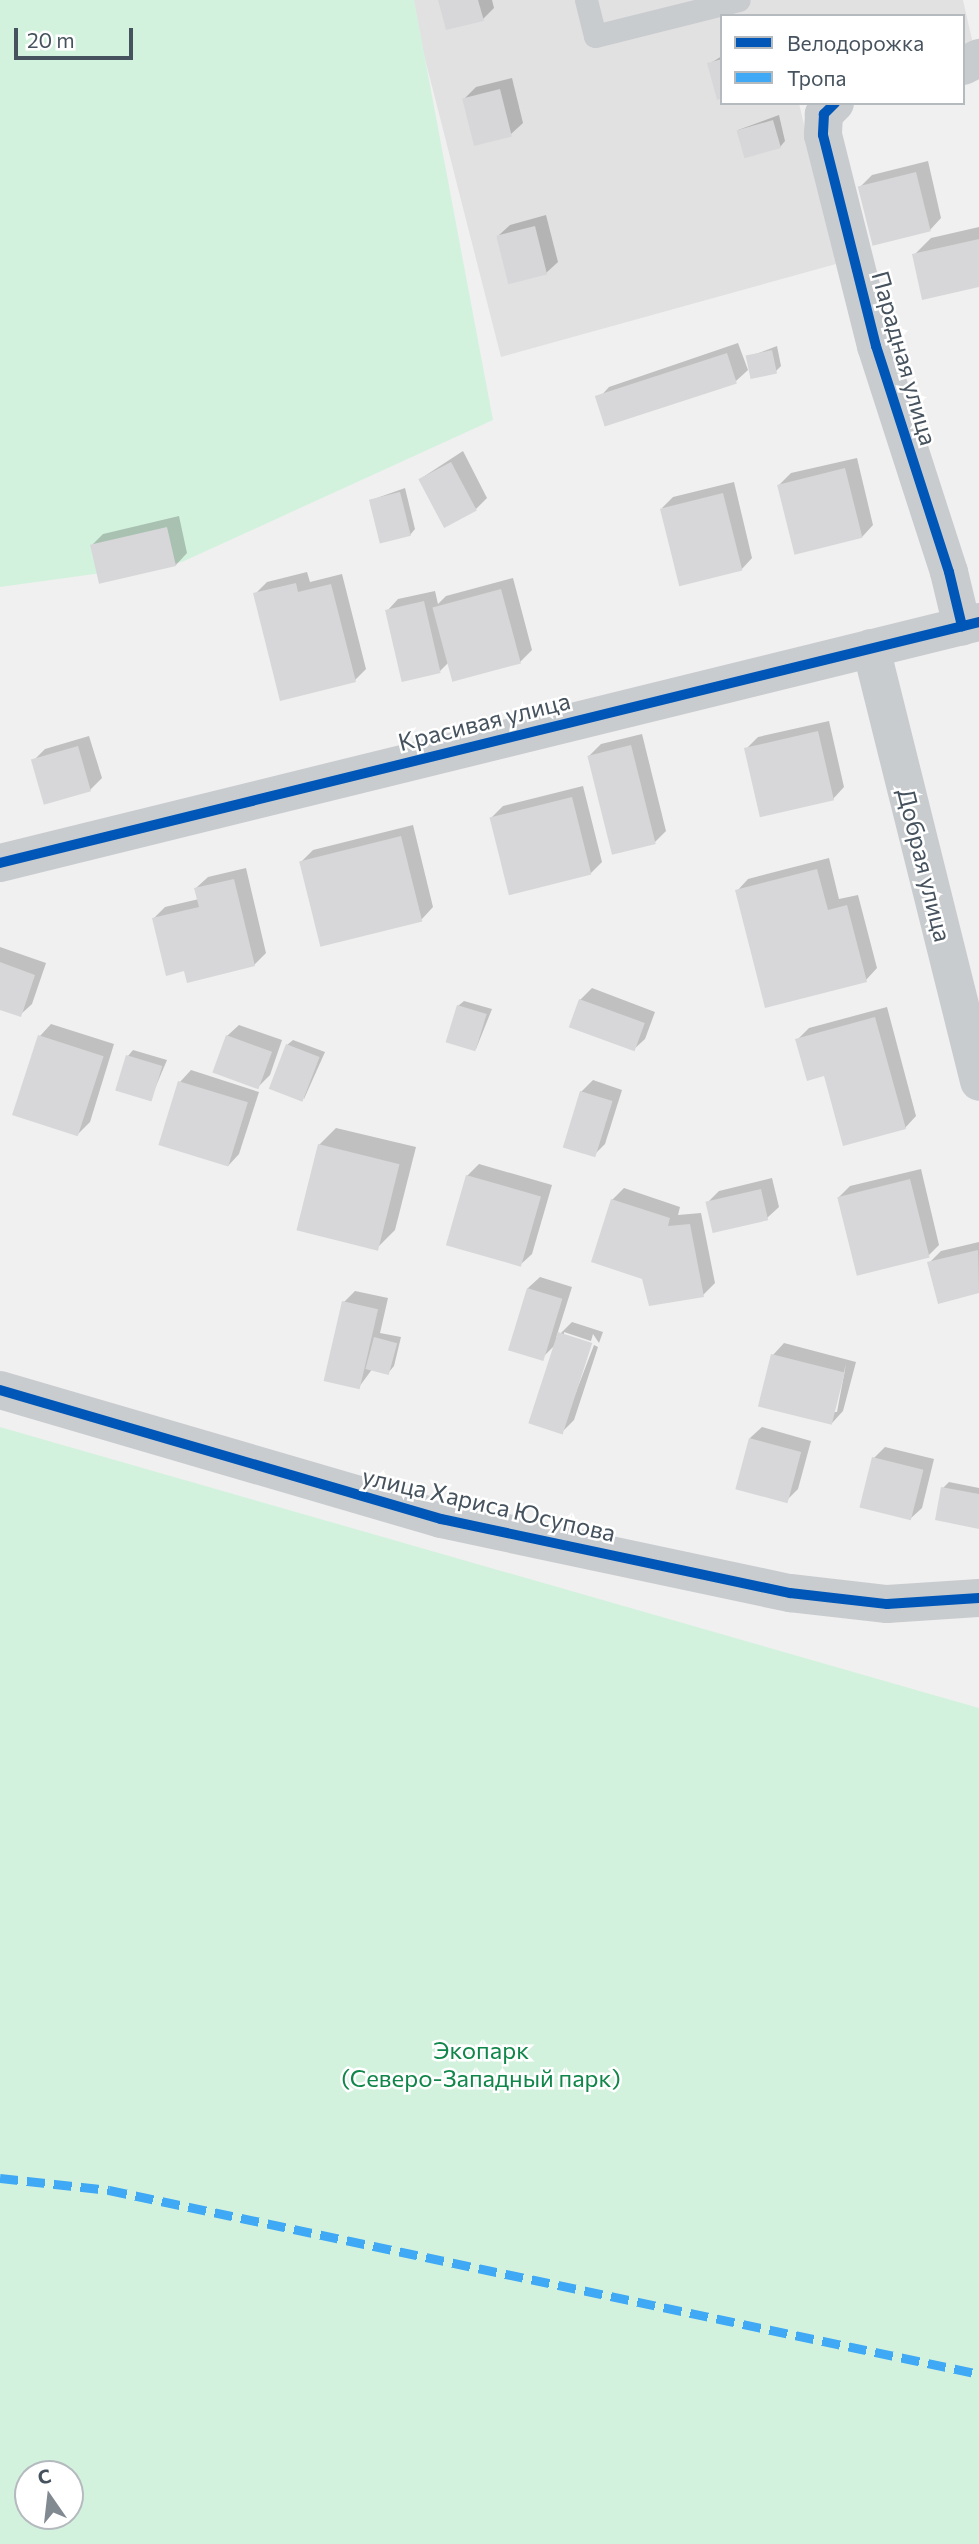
<!DOCTYPE html>
<html>
<head>
<meta charset="utf-8">
<style>
  body { margin:0 }
  #map { position:relative; width:979px; height:2544px; overflow:hidden; background:#f1f0f0; font-family:Commissioner,sans-serif }
  div>[style] { position:absolute }
  .education>* { inset:0; background:#e2e1e2 }
  .green>* { inset:0; background:#d3f2de }
  .shadow>* { inset:0; background:#0003 }
  .building>* { inset:0; background:#d7d7d9; transform-origin:0 0 }
  .service>* { height:23px; margin:-11.5px; padding:0 11.5px; transform-origin:11.5px; border-radius:11.5px; background:#c9cccf }
  .minor>* { height:38px; margin:-19px; padding:0 19px; transform-origin:19px; border-radius:19px; background:#c9cccf }
  .quiet>* { height:9px; margin-top:-4.5px; transform-origin:0; background:repeating-linear-gradient(90deg,#3fa9f5 0 18px,transparent 0 27px) }
  .cycleway>* { height:10px; margin:-5px; padding:0 5px; transform-origin:5px; border-radius:5px; background:#0057b8 }
  span { translate:-50% -50%; white-space:nowrap; text-align:center; line-height:1.15; -webkit-text-stroke:5px #fff; paint-order:stroke }
  .street-label { font-size:24px; color:#46535e }
  .park-label { font-size:24px; color:#10864a }
  .legend { position:absolute; left:720px; top:14px; width:245px; height:91px; box-sizing:border-box; background:#fff; border:2px solid #b5babf; margin:0; padding:9px 12px; list-style:none; font-size:21px; color:#46535e }
  .legend li { display:flex; align-items:center; gap:14px; height:35px }
  .legend b { width:35px; border:2px solid #b5babf }
  .north { position:absolute; left:14px; top:2460px; width:70px; height:70px; box-sizing:border-box; background:#fff; border:2px solid #b5babf; border-radius:50%; rotate:346deg; font-size:19px; font-weight:700; line-height:28px; text-align:center; color:#46535e }
  .north::after { content:''; display:block; margin:auto; width:24px; height:32px; background:#828a91; clip-path:polygon(50% 0,100% 100%,50% 72%,0 100%) }
  .scale { position:absolute; left:14px; top:28px; width:119px; height:32px; box-sizing:border-box; border:4px solid #46535e; border-top:0; padding-left:9px; font-size:21px; line-height:24px; white-space:nowrap; color:#46535e; -webkit-text-stroke:5px #fff; paint-order:stroke }
</style>
</head>
<body>
<div id="map">
  <div class="education">
    <div style="clip-path:polygon(410px 0,963px 0,973px 44px,963px 47px,963px 16px,722px 16px,722px 103px,799px 103px,836px 264px,501px 357px)"></div>
  </div>
  <div class="green">
    <div style="clip-path:polygon(0 0,414px 0,493px 420px,182px 562px,0 587px)"></div>
    <div style="clip-path:polygon(evenodd,0 1427px,979px 1708px,979px 2544px,0 2544px,0 1427px,70px 2474px,70px 2516px,28px 2516px,28px 2474px,70px 2474px)"></div>
  </div>
  <div class="shadow">
    <div style="clip-path:polygon(440px 0,492px 0,494px 8px,483px 19px)"></div>
    <div style="clip-path:polygon(722px 56px,722px 97px,709px 64px)"></div>
    <div style="clip-path:polygon(512px 78px,523px 123px,511px 134px,464px 99px,476px 87px)"></div>
    <div style="clip-path:polygon(779px 115px,785px 141px,780px 147px,738px 130px)"></div>
    <div style="clip-path:polygon(928px 161px,941px 218px,930px 230px,860px 187px,872px 175px)"></div>
    <div style="clip-path:polygon(546px 215px,558px 262px,546px 273px,498px 236px,510px 225px)"></div>
    <div style="clip-path:polygon(979px 227px,979px 286px,914px 255px,931px 238px)"></div>
    <div style="clip-path:polygon(738px 343px,748px 370px,736px 381px,598px 399px,609px 387px)"></div>
    <div style="clip-path:polygon(777px 346px,781px 366px,776px 371px,748px 357px)"></div>
    <div style="clip-path:polygon(463px 451px,487px 498px,476px 509px,420px 479px)"></div>
    <div style="clip-path:polygon(857px 458px,873px 525px,862px 537px,779px 485px,791px 473px)"></div>
    <div style="clip-path:polygon(734px 482px,752px 558px,741px 570px,662px 508px,673px 497px)"></div>
    <div style="clip-path:polygon(405px 488px,415px 529px,410px 535px,371px 500px)"></div>
    <div style="clip-path:polygon(179px 516px,187px 553px,176px 565px,92px 545px,103px 534px)"></div>
    <div style="clip-path:polygon(307px 572px,310px 582px,342px 574px,366px 669px,355px 680px,255px 594px,267px 582px)"></div>
    <div style="clip-path:polygon(513px 578px,532px 650px,520px 662px,448px 663px,439px 672px,387px 611px,398px 599px,435px 591px,438px 604px,446px 596px)"></div>
    <div style="clip-path:polygon(829px 721px,844px 787px,833px 799px,746px 749px,758px 737px)"></div>
    <div style="clip-path:polygon(642px 734px,666px 831px,654px 843px,589px 756px,601px 744px)"></div>
    <div style="clip-path:polygon(89px 736px,102px 778px,90px 790px,33px 761px,45px 749px)"></div>
    <div style="clip-path:polygon(583px 786px,602px 862px,590px 874px,491px 818px,503px 806px)"></div>
    <div style="clip-path:polygon(413px 825px,433px 907px,422px 919px,322px 944px,301px 862px,313px 850px)"></div>
    <div style="clip-path:polygon(829px 858px,839px 899px,858px 895px,877px 968px,866px 980px,737px 891px,748px 879px)"></div>
    <div style="clip-path:polygon(246px 868px,266px 953px,254px 965px,186px 969px,154px 918px,165px 907px,199px 899px,196px 888px,208px 877px)"></div>
    <div style="clip-path:polygon(0 947px,46px 963px,32px 1004px,20px 1015px,0 1009px)"></div>
    <div style="clip-path:polygon(592px 988px,655px 1012px,645px 1039px,633px 1050px,580px 1000px)"></div>
    <div style="clip-path:polygon(464px 1001px,492px 1009px,476px 1049px,458px 1006px)"></div>
    <div style="clip-path:polygon(887px 1007px,916px 1116px,905px 1128px,825px 1074px,797px 1040px,809px 1028px)"></div>
    <div style="clip-path:polygon(51px 1024px,114px 1044px,90px 1122px,78px 1134px,40px 1036px)"></div>
    <div style="clip-path:polygon(239px 1025px,282px 1040px,270px 1075px,258px 1087px,227px 1036px)"></div>
    <div style="clip-path:polygon(293px 1040px,325px 1052px,304px 1099px,287px 1045px)"></div>
    <div style="clip-path:polygon(133px 1050px,167px 1060px,151px 1098px,128px 1056px)"></div>
    <div style="clip-path:polygon(191px 1070px,259px 1092px,239px 1154px,228px 1166px,180px 1082px)"></div>
    <div style="clip-path:polygon(593px 1080px,622px 1090px,605px 1144px,594px 1155px,581px 1092px)"></div>
    <div style="clip-path:polygon(336px 1128px,416px 1147px,395px 1230px,378px 1247px,319px 1145px)"></div>
    <div style="clip-path:polygon(479px 1164px,552px 1185px,532px 1254px,520px 1265px,467px 1176px)"></div>
    <div style="clip-path:polygon(921px 1169px,939px 1245px,928px 1256px,839px 1197px,850px 1186px)"></div>
    <div style="clip-path:polygon(772px 1178px,779px 1207px,767px 1218px,707px 1203px,719px 1191px)"></div>
    <div style="clip-path:polygon(624px 1188px,680px 1207px,678px 1215px,701px 1213px,715px 1283px,703px 1295px,644px 1277px,612px 1200px)"></div>
    <div style="clip-path:polygon(979px 1242px,979px 1291px,939px 1301px,929px 1263px,941px 1251px)"></div>
    <div style="clip-path:polygon(540px 1277px,572px 1287px,556px 1338px,572px 1322px,603px 1332px,599px 1343px,593px 1334px,591px 1341px,564px 1332px,565px 1421px,594px 1345px,598px 1347px,574px 1420px,562px 1432px,557px 1343px,541px 1359px,509px 1349px,528px 1288px)"></div>
    <div style="clip-path:polygon(355px 1291px,388px 1298px,380px 1333px,401px 1337px,394px 1366px,389px 1372px,373px 1368px,359px 1387px,344px 1302px)"></div>
    <div style="clip-path:polygon(evenodd,784px 1343px,856px 1362px,843px 1411px,832px 1423px,773px 1355px,784px 1343px,846px 1364px,837px 1412px,834px 1412px,846px 1364px)"></div>
    <div style="clip-path:polygon(762px 1427px,811px 1441px,798px 1489px,786px 1501px,750px 1438px)"></div>
    <div style="clip-path:polygon(885px 1447px,934px 1459px,922px 1508px,910px 1519px,874px 1458px)"></div>
    <div style="clip-path:polygon(949px 1482px,979px 1488px,979px 1527px,943px 1488px)"></div>
  </div>
  <div class="building">
    <div style="clip-path:polygon(438px 0,478px 0,484px 21px,446px 30px)"></div>
    <div style="clip-path:polygon(722px 59px,722px 98px,717px 100px,707px 63px)"></div>
    <div style="left:500px;top:89px;width:49px;height:39px;rotate:76deg"></div>
    <div style="left:773px;top:120px;width:29px;height:38px;rotate:74deg"></div>
    <div style="left:916px;top:172px;width:61px;height:60px;rotate:76deg"></div>
    <div style="left:535px;top:226px;width:50px;height:40px;rotate:76deg"></div>
    <div style="clip-path:polygon(979px 239px,979px 287px,922px 300px,912px 254px)"></div>
    <div style="left:772px;top:350px;width:24px;height:27px;rotate:78deg"></div>
    <div style="left:727px;top:353px;width:32px;height:139px;rotate:72deg"></div>
    <div style="left:451px;top:462px;width:55px;height:37px;rotate:62deg"></div>
    <div style="left:845px;top:468px;width:72px;height:70px;rotate:76deg"></div>
    <div style="left:400px;top:492px;width:45px;height:32px;rotate:76deg"></div>
    <div style="left:723px;top:493px;width:80px;height:65px;rotate:76deg"></div>
    <div style="left:167px;top:527px;width:40px;height:79px;rotate:77deg"></div>
    <div style="clip-path:polygon(296px 583px,298px 592px,331px 584px,356px 682px,280px 701px,253px 593px)"></div>
    <div style="left:501px;top:589px;width:77px;height:71px;rotate:75deg"></div>
    <div style="left:424px;top:601px;width:74px;height:40px;rotate:77deg"></div>
    <div style="left:818px;top:731px;width:71px;height:76px;rotate:77deg"></div>
    <div style="left:631px;top:745px;width:102px;height:45px;rotate:76deg"></div>
    <div style="left:78px;top:746px;width:47px;height:49px;rotate:74deg"></div>
    <div style="left:572px;top:797px;width:80px;height:85px;rotate:76deg"></div>
    <div style="left:401px;top:836px;width:88px;height:105px;rotate:76deg"></div>
    <div style="clip-path:polygon(817px 869px,828px 910px,847px 905px,867px 982px,765px 1008px,735px 890px)"></div>
    <div style="clip-path:polygon(234px 879px,255px 966px,187px 983px,184px 971px,166px 976px,152px 918px,199px 907px,194px 888px)"></div>
    <div style="clip-path:polygon(0 962px,35px 975px,21px 1017px,0 1010px)"></div>
    <div style="left:579px;top:999px;width:70px;height:30px;rotate:20deg"></div>
    <div style="left:457px;top:1005px;width:31px;height:39px;rotate:17deg"></div>
    <div style="clip-path:polygon(875px 1017px,906px 1129px,843px 1146px,824px 1076px,807px 1081px,795px 1039px)"></div>
    <div style="left:38px;top:1035px;width:69px;height:84px;rotate:18deg"></div>
    <div style="left:226px;top:1035px;width:49px;height:40px;rotate:20deg"></div>
    <div style="left:286px;top:1044px;width:36px;height:48px;rotate:21deg"></div>
    <div style="left:126px;top:1055px;width:38px;height:37px;rotate:17deg"></div>
    <div style="left:178px;top:1081px;width:73px;height:67px;rotate:17deg"></div>
    <div style="left:580px;top:1091px;width:34px;height:59px;rotate:17deg"></div>
    <div style="left:318px;top:1144px;width:84px;height:89px;rotate:14deg"></div>
    <div style="left:466px;top:1175px;width:78px;height:73px;rotate:16deg"></div>
    <div style="left:910px;top:1179px;width:81px;height:75px;rotate:76deg"></div>
    <div style="left:761px;top:1189px;width:32px;height:57px;rotate:77deg"></div>
    <div style="clip-path:polygon(611px 1199px,670px 1218px,668px 1226px,690px 1224px,704px 1297px,649px 1306px,642px 1279px,591px 1262px)"></div>
    <div style="clip-path:polygon(978px 1250px,979px 1293px,938px 1304px,927px 1262px)"></div>
    <div style="left:527px;top:1288px;width:37px;height:65px;rotate:17deg"></div>
    <div style="left:342px;top:1301px;width:37px;height:82px;rotate:13deg"></div>
    <div style="left:558px;top:1332px;width:36px;height:96px;rotate:18deg"></div>
    <div style="left:374px;top:1337px;width:24px;height:33px;rotate:15deg"></div>
    <div style="left:771px;top:1354px;width:76px;height:54px;rotate:14deg"></div>
    <div style="left:749px;top:1438px;width:54px;height:53px;rotate:15deg"></div>
    <div style="left:872px;top:1457px;width:53px;height:52px;rotate:14deg"></div>
    <div style="clip-path:polygon(941px 1487px,979px 1494px,979px 1529px,935px 1520px)"></div>
  </div>
  <div class="service">
    <div style="left:586px;top:0;width:37px;rotate:76deg"></div>
    <div style="left:595px;top:36px;width:148px;rotate:-14deg"></div>
  </div>
  <div class="minor">
    <div style="left:963px;top:66px;width:18px;rotate:-27deg"></div>
    <div style="left:835px;top:103px;width:16px;rotate:135deg"></div>
    <div style="left:824px;top:114px;width:21px;rotate:93deg"></div>
    <div style="left:823px;top:135px;width:218px;rotate:75.9deg"></div>
    <div style="left:876px;top:346px;width:237px;rotate:72.1deg"></div>
    <div style="left:949px;top:572px;width:56px;rotate:76.5deg"></div>
    <div style="left:871px;top:648px;width:447px;rotate:76deg"></div>
    <div style="left:0;top:863px;width:1008px;rotate:-13.83deg"></div>
    <div style="left:0;top:1390px;width:459px;rotate:16.3deg"></div>
    <div style="left:441px;top:1519px;width:357px;rotate:12deg"></div>
    <div style="left:790px;top:1593px;width:98px;rotate:6.5deg"></div>
    <div style="left:887px;top:1604px;width:92px;rotate:-3.7deg"></div>
  </div>
  <div class="quiet">
    <div style="left:0;top:2178px;width:110px;rotate:6.3deg"></div>
    <div style="left:109px;top:2190px;width:889px;rotate:11.94deg"></div>
  </div>
  <div class="cycleway">
    <div style="left:835px;top:103px;width:16px;rotate:135deg"></div>
    <div style="left:824px;top:114px;width:21px;rotate:93deg"></div>
    <div style="left:823px;top:135px;width:218px;rotate:75.9deg"></div>
    <div style="left:876px;top:346px;width:237px;rotate:72.1deg"></div>
    <div style="left:949px;top:572px;width:56px;rotate:76.5deg"></div>
    <div style="left:0;top:863px;width:1008px;rotate:-13.83deg"></div>
    <div style="left:0;top:1390px;width:459px;rotate:16.3deg"></div>
    <div style="left:441px;top:1519px;width:357px;rotate:12deg"></div>
    <div style="left:790px;top:1593px;width:98px;rotate:6.5deg"></div>
    <div style="left:887px;top:1604px;width:92px;rotate:-3.7deg"></div>
  </div>
  <div class="street-label">
    <span style="left:905px;top:358px;rotate:74deg">Парадная улица</span>
    <span style="left:484px;top:721px;rotate:-14deg">Красивая улица</span>
    <span style="left:925px;top:865px;rotate:76deg">Добрая улица</span>
    <span style="left:489px;top:1504px;rotate:13deg">улица Хариса Юсупова</span>
  </div>
  <div class="park-label">
    <span style="left:481px;top:2064px">Экопарк<br>(Северо-Западный парк)</span>
  </div>
  <ul class="legend">
  <li><b style="height:9px;background:#0057b8"></b>Велодорожка</li>
  <li><b style="height:9px;background:#3fa9f5"></b>Тропа</li>
  </ul>
  <div class="north">С</div>
  <div class="scale">20 m</div>
</div>
</body>
</html>
